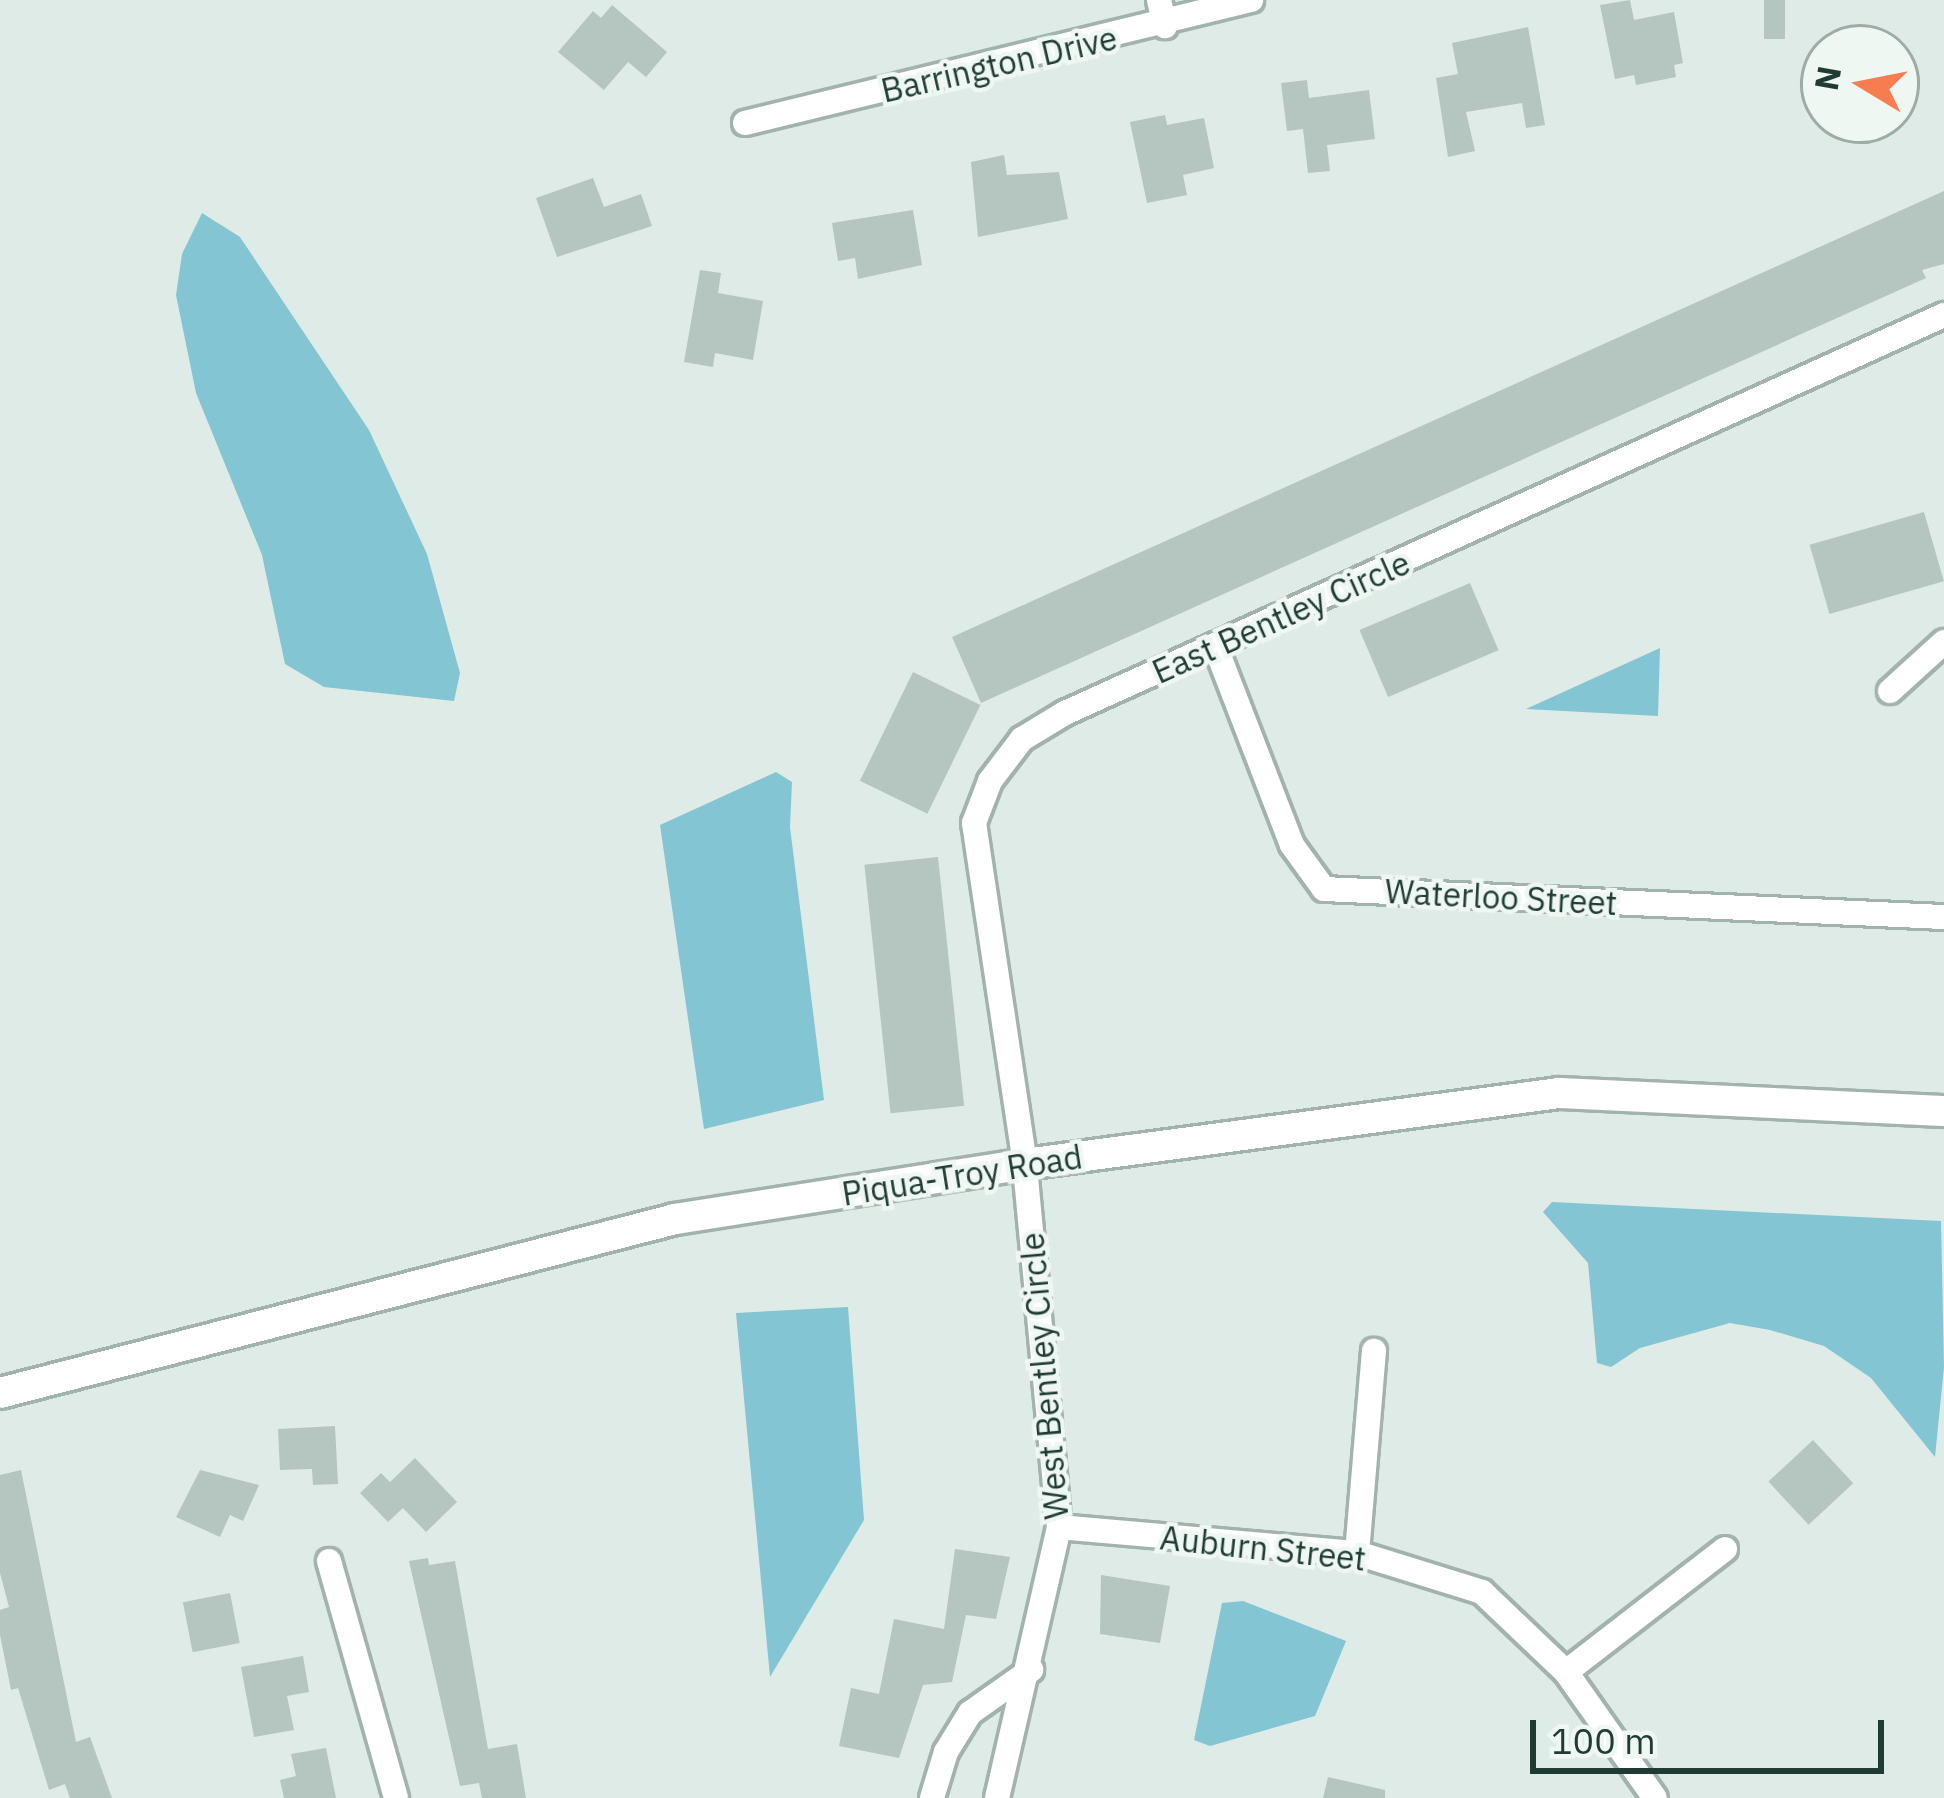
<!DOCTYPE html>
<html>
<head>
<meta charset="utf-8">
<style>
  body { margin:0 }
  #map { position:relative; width:1944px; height:1798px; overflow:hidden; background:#dfebe6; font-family:"IBM Plex Sans",sans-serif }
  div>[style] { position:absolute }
  .water>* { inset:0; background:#84c5d3 }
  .building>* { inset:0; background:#b4c6bf; transform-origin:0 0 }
  .roads { filter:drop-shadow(3px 0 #a2b3ad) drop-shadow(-3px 0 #a2b3ad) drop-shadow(0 3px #a2b3ad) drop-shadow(0 -3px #a2b3ad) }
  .minor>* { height:24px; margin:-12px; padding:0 12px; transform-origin:12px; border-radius:12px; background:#fff }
  .tertiary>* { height:30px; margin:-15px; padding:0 15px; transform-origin:15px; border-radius:15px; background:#fff }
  span { translate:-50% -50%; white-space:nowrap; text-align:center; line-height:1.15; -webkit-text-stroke:9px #eff7f3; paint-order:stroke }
  .street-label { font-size:33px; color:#1f3b34 }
  .north { position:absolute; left:1800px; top:24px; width:120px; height:120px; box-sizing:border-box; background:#eff7f3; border:3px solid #9caca7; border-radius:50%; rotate:280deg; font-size:33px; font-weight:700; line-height:48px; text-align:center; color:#1f3b34 }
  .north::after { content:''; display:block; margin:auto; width:42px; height:54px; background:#f77d50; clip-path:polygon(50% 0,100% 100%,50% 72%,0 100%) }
  .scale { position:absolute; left:1530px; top:1720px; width:354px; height:54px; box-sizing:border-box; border:6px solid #1f3b34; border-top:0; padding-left:15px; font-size:36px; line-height:42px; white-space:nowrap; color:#1f3b34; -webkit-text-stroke:9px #eff7f3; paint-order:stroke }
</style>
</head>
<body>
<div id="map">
  <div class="water">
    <div style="clip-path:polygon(202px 213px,240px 237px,369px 430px,427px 554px,460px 673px,454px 701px,324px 687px,285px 664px,262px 555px,196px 393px,176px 295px,182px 254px)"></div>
    <div style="clip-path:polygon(1660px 648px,1658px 716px,1526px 709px)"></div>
    <div style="clip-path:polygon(776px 772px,792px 782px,790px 827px,824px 1100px,704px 1129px,660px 825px)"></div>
    <div style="clip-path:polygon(1552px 1202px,1941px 1221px,1944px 1367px,1935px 1457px,1871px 1378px,1824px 1346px,1770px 1330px,1730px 1323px,1640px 1348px,1611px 1367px,1597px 1363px,1588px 1263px,1543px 1212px)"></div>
    <div style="clip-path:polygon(848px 1307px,864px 1520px,770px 1677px,736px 1313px)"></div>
    <div style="clip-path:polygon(1243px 1601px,1346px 1641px,1315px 1716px,1210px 1746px,1194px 1740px,1222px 1603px)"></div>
  </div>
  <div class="building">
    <div style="clip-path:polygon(1630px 0,1634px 20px,1674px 12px,1683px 63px,1674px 65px,1676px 77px,1636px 85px,1634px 75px,1615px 79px,1600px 5px)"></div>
    <div style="left:1764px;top:0;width:21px;height:39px"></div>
    <div style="clip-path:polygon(612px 5px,667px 52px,646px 77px,628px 62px,604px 90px,558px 52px,593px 11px,601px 18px)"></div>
    <div style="clip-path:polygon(1528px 27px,1545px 125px,1526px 128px,1522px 103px,1466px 112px,1475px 151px,1448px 157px,1436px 78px,1458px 74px,1452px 43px)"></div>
    <div style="clip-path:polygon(1307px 80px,1309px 98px,1369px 90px,1375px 139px,1327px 145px,1330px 171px,1308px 173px,1303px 129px,1287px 131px,1281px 83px)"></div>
    <div style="clip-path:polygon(1165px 115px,1167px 125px,1204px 118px,1214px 168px,1183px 175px,1187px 195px,1147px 203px,1130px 122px)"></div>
    <div style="clip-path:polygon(1004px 155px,1007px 175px,1059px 172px,1068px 219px,978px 237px,971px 162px)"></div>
    <div style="clip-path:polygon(593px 178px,604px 207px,641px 194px,652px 226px,557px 257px,536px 198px)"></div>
    <div style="clip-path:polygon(1944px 191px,1944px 264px,1922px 270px,1926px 278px,981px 703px,952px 637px)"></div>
    <div style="clip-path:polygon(913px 210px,922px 265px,858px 279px,855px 258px,838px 261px,832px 223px)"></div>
    <div style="clip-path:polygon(700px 270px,721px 273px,718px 293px,763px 301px,753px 360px,715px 353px,713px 367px,684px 362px)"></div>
    <div style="left:1924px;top:512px;width:72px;height:119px;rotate:74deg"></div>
    <div style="left:1470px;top:583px;width:73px;height:120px;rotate:67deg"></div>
    <div style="left:913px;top:672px;width:75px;height:121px;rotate:26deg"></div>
    <div style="left:938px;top:857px;width:250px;height:74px;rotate:84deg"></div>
    <div style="clip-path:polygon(335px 1426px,338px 1484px,313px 1485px,312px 1469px,280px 1470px,278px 1429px)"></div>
    <div style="left:1813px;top:1440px;width:59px;height:61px;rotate:47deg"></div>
    <div style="clip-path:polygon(415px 1458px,457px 1502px,426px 1532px,403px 1508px,388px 1522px,360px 1493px,381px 1473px,390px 1482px)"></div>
    <div style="clip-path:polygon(21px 1470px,76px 1742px,90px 1737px,112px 1798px,70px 1798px,65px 1784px,49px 1790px,18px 1688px,11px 1690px,0 1635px,0 1610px,9px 1607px,0 1573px,0 1475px)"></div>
    <div style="clip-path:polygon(200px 1470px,259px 1485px,243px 1521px,230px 1515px,220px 1537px,176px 1517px)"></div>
    <div style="clip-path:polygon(955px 1549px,1010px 1557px,996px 1619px,966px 1615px,952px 1682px,923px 1685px,899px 1758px,839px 1746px,851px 1688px,879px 1694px,894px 1619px,944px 1629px)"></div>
    <div style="clip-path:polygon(428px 1558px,429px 1565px,455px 1561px,488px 1749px,517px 1744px,526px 1798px,482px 1798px,479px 1783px,460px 1786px,409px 1561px)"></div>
    <div style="clip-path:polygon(1101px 1575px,1170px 1586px,1160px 1643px,1100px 1634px)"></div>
    <div style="left:230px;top:1593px;width:51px;height:48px;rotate:79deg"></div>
    <div style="clip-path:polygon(303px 1656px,309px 1692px,287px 1696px,294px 1730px,254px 1737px,241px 1667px)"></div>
    <div style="clip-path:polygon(326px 1748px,336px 1798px,284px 1798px,280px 1780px,296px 1776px,291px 1754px)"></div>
    <div style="clip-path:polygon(1328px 1777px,1385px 1790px,1385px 1798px,1323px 1798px)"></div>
  </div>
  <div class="roads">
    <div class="minor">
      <div style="left:1159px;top:0;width:27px;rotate:77deg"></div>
      <div style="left:745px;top:123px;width:521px;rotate:-13.66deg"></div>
      <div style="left:1216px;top:648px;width:211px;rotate:68.9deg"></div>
      <div style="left:1292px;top:845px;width:54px;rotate:54deg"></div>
      <div style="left:1324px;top:889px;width:621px;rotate:2.59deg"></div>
      <div style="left:1890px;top:691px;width:73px;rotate:-42.2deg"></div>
      <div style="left:1059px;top:1527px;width:299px;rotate:5deg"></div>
      <div style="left:1357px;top:1553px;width:131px;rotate:17.3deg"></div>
      <div style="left:1482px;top:1592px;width:116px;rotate:43.6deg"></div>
      <div style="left:1566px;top:1672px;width:154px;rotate:54.8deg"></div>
      <div style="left:1357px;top:1553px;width:203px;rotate:-85.2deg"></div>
      <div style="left:329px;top:1561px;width:246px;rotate:74.2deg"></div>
      <div style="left:1566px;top:1672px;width:201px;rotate:-37.7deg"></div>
      <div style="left:932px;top:1798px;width:48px;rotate:-73.1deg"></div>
      <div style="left:946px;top:1752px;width:46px;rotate:-58.4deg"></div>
      <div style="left:970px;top:1713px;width:75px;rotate:-35.2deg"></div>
      <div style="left:997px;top:1798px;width:278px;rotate:-77.1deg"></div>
      <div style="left:1059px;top:1527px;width:365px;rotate:-95.4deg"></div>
      <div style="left:1025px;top:1164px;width:345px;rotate:-98.5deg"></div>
      <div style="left:974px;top:823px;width:45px;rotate:-69.1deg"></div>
      <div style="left:990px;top:781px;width:53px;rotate:-52.7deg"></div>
      <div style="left:1022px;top:739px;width:50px;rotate:-31.2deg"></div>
      <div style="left:1065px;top:713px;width:965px;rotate:-24.36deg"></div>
    </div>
    <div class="tertiary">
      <div style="left:0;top:1393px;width:697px;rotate:-14.45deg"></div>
      <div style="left:675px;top:1219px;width:354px;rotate:-8.9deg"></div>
      <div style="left:1025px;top:1164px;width:539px;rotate:-7.57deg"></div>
      <div style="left:1559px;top:1093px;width:385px;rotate:2.7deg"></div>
    </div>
  </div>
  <div class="street-label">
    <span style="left:999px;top:64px;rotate:-13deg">Barrington Drive</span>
    <span style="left:1281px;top:617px;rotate:-24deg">East Bentley Circle</span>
    <span style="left:1501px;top:897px;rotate:3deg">Waterloo Street</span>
    <span style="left:962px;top:1175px;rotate:-9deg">Piqua-Troy Road</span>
    <span style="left:1044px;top:1376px;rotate:-95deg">West Bentley Circle</span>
    <span style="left:1263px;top:1548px;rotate:6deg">Auburn Street</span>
  </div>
  <div class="north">N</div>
  <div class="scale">100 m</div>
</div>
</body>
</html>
